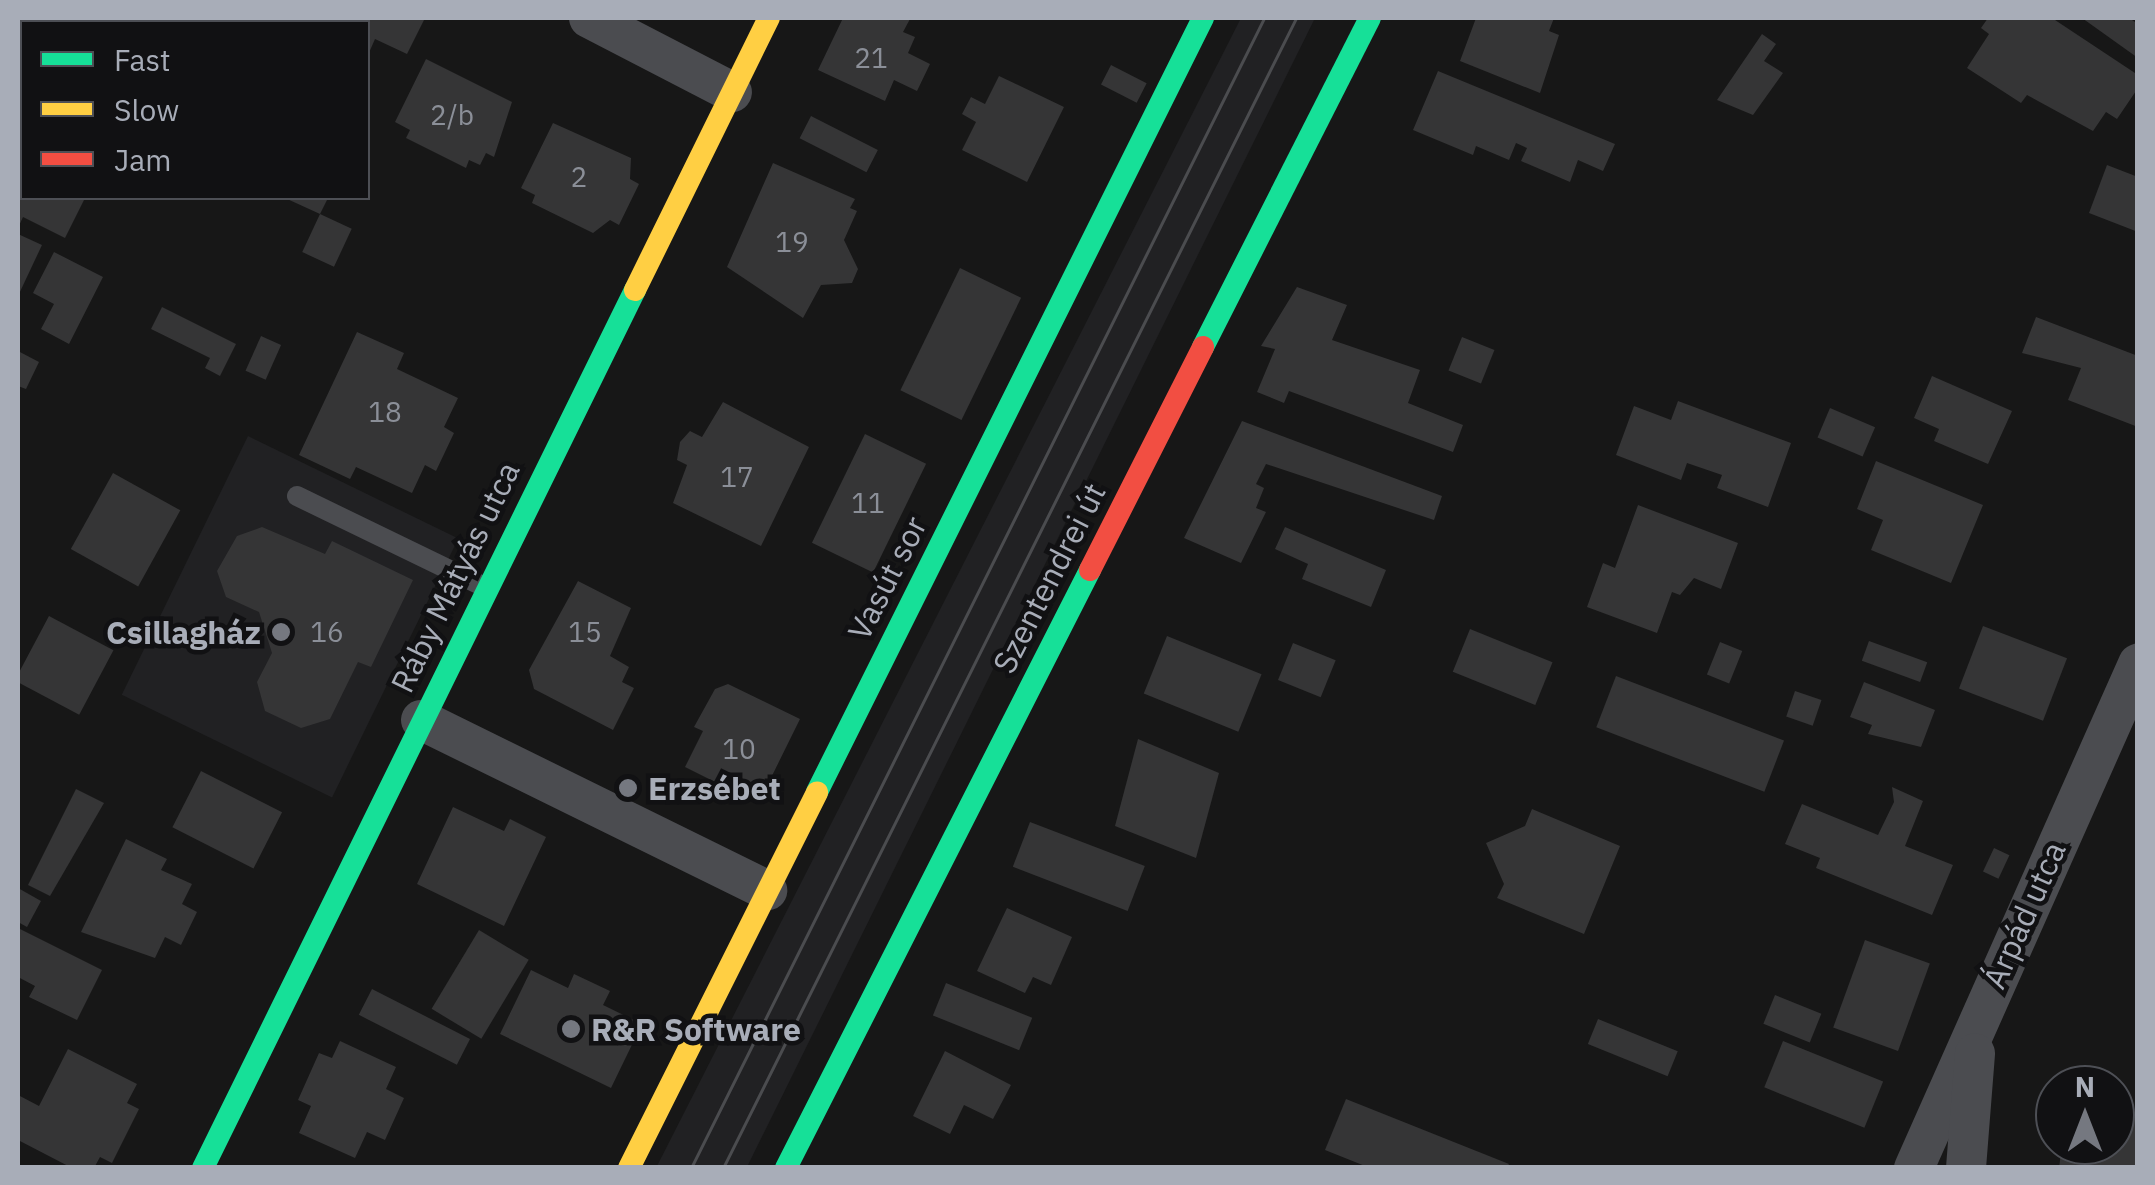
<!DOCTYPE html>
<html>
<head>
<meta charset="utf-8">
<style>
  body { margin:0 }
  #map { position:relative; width:2155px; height:1185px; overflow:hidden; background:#171717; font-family:"IBM Plex Sans",sans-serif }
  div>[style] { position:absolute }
  .built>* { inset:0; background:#212123; transform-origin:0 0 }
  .building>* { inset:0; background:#353536; transform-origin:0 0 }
  .lane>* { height:20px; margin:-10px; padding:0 10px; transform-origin:10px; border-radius:10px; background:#4b4c50 }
  .street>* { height:40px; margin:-20px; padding:0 20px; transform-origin:20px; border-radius:20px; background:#4b4c50 }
  .fast>* { height:22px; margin:-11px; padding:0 11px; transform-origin:11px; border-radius:11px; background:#16e098 }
  .slow>* { height:22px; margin:-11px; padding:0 11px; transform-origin:11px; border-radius:11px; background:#ffcf43 }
  .jam>* { height:22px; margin:-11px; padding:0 11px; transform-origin:11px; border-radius:11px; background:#f24e42 }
  .tram>* { height:2.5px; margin:-1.25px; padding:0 1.25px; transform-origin:1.25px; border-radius:1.25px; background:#4b4c4f }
  .dots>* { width:28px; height:28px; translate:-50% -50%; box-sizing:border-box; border:5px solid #111113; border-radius:50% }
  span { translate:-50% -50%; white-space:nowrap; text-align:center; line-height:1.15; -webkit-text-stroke:9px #111113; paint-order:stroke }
  .number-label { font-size:28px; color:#8b8f98 }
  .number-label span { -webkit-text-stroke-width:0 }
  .street-label { font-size:32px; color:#a8adb8 }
  .poi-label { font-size:32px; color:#a8adb8; font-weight:700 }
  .right { translate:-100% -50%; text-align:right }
  .left { translate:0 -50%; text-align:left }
  .frame { position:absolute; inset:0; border:20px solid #a8adb8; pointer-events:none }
  .legend { position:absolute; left:20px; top:20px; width:350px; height:180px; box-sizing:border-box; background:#111113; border:2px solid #4d4f55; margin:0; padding:12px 18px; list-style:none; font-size:30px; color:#a8adb8 }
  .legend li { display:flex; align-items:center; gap:20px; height:50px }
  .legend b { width:50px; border:2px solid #4d4f55 }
  .north { position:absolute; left:2035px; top:1065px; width:100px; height:100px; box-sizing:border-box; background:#111113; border:2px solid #4d4f55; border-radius:50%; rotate:0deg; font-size:28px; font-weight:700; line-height:40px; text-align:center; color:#a8adb8 }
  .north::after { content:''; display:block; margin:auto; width:35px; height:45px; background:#757880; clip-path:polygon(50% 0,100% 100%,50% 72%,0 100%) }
</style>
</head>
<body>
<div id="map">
  <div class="built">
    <div style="clip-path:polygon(1241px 18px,1315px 18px,747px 1167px,656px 1168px)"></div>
    <div style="left:248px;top:436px;width:234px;height:288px;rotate:26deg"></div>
  </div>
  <div class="building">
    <div style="clip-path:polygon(267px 18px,425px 18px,407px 54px,375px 39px,368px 55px,368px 22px)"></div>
    <div style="clip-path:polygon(843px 18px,910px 19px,903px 32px,915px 37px,908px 53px,930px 64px,917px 91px,894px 80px,885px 101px,818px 70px)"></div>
    <div style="clip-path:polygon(1476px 18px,1554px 18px,1549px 31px,1559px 35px,1540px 93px,1460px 61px)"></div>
    <div style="clip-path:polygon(1988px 18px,2052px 18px,2138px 75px,2138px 88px,2117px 119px,2106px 112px,2093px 131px,2027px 95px,2021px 103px,1967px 68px,1989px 34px,1981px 28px)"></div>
    <div style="clip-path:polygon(2082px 18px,2129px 18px,2138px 24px,2138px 58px)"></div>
    <div style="clip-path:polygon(1762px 34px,1776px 44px,1764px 61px,1783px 73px,1753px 115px,1717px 100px)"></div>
    <div style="clip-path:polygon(18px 52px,22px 55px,20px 112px,18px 111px)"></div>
    <div style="clip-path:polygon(426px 59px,512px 102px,494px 157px,486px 153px,480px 165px,469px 160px,466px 168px,406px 138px,410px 130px,395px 122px)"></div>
    <div style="left:1111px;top:65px;width:40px;height:22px;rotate:27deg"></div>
    <div style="clip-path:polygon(1438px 71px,1615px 144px,1603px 171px,1578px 160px,1570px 182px,1521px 161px,1527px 148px,1516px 143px,1509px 160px,1476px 146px,1473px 155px,1413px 130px)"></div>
    <div style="clip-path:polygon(999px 76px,1064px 107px,1027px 182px,962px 150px,976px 122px,962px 114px,971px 97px,985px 104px)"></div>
    <div style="left:811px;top:116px;width:75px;height:25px;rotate:27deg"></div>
    <div style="clip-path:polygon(553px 123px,631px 158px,630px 179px,639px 184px,619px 225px,610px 220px,593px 233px,532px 203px,535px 195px,521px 188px)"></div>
    <div style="clip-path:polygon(18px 126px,22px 198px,85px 198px,65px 238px,23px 217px,18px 228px)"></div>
    <div style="clip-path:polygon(773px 163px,855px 199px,850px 208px,857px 211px,844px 240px,858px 269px,852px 283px,821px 285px,803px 318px,727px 267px)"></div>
    <div style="clip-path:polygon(2107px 165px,2138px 177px,2138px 232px,2089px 213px)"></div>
    <div style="clip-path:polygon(285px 198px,328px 198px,320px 214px)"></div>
    <div style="left:320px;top:214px;width:35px;height:42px;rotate:25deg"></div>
    <div style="clip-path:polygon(18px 234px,42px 245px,18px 296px)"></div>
    <div style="clip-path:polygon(54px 252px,103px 277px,69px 344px,41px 329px,54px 304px,33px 293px)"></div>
    <div style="left:960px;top:268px;width:68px;height:136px;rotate:26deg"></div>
    <div style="clip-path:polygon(1297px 287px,1347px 305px,1332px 340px,1420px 370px,1408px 403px,1463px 425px,1453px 452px,1289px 391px,1284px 403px,1257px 392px,1275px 349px,1261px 346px)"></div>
    <div style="clip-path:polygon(162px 307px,236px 344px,220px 376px,205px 368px,210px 358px,151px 329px)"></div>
    <div style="clip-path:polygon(2036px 317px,2138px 356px,2138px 427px,2068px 400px,2081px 368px,2022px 353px)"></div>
    <div style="clip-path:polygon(357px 332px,404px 353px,397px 369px,458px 398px,444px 427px,454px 433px,436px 471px,425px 465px,412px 493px,356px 467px,350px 479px,299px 455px)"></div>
    <div style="left:261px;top:336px;width:22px;height:38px;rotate:24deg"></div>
    <div style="left:1462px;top:337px;width:35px;height:36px;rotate:22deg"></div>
    <div style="clip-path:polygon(18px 351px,39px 362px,26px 389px,18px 386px)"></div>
    <div style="clip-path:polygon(1932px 376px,2012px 411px,1988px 464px,1934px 441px,1939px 429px,1914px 418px)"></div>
    <div style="clip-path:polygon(1678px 401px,1791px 443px,1768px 507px,1717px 488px,1722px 475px,1687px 463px,1681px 480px,1616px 455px,1634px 406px,1671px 420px)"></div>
    <div style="clip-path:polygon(723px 402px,809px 447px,761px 546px,673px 503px,687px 465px,677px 460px,680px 442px,690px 431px,702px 437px)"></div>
    <div style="left:1830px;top:408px;width:49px;height:32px;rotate:23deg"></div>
    <div style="clip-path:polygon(1242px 421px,1442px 496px,1434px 520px,1266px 464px,1256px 484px,1264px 488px,1256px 508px,1266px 512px,1241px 563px,1184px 538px)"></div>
    <div style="left:865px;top:434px;width:68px;height:121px;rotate:26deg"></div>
    <div style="clip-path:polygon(1876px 461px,1983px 505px,1951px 583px,1871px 550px,1883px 520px,1857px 509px)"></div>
    <div style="left:113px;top:473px;width:77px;height:87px;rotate:29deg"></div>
    <div style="clip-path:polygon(1638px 505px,1738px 543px,1721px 589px,1694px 578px,1680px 595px,1672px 592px,1657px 633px,1587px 607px,1603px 563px,1615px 568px)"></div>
    <div style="clip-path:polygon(262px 527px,325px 554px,332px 541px,413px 580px,371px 667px,358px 662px,330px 719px,301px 728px,265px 711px,257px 682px,272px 653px,259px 612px,226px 597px,217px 571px,237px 536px)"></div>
    <div style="clip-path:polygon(1285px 527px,1386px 570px,1371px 607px,1302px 579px,1308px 564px,1275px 549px)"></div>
    <div style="clip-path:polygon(578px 581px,631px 608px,610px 656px,629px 667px,622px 682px,634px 688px,613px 730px,534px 689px,529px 670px)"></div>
    <div style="left:49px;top:616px;width:73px;height:73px;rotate:28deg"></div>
    <div style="left:1983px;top:626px;width:90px;height:67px;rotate:21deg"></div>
    <div style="left:1470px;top:629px;width:89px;height:46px;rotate:22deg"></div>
    <div style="left:1167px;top:636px;width:102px;height:62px;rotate:22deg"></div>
    <div style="left:1869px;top:641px;width:62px;height:21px;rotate:20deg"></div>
    <div style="left:1720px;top:642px;width:24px;height:35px;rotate:22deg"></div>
    <div style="left:1293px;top:643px;width:46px;height:40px;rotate:22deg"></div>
    <div style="left:1616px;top:676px;width:180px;height:55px;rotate:21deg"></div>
    <div style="clip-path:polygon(1864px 682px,1935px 710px,1921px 747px,1868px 734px,1872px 725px,1850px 717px)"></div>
    <div style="clip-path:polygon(728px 684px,800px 719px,765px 790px,745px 797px,685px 767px,703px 731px,694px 727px,715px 689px)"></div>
    <div style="left:1795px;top:691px;width:28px;height:27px;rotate:19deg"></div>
    <div style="clip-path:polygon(1138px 739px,1219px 773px,1196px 858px,1115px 826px)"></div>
    <div style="left:201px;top:771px;width:91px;height:63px;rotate:27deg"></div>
    <div style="clip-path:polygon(1892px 787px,1923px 801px,1905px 846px,1953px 865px,1932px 915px,1816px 868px,1820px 858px,1785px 844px,1802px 804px,1878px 835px,1894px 802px)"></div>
    <div style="clip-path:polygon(76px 789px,104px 803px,50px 896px,28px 885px)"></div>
    <div style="clip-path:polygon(453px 807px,504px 831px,510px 819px,546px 837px,504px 926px,417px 884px)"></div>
    <div style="clip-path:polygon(1532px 809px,1620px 846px,1584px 934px,1497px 898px,1504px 884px,1486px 843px,1525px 826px)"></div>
    <div style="left:1030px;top:822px;width:123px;height:48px;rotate:21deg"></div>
    <div style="clip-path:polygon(126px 839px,167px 859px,161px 870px,192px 884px,182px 904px,197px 912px,181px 945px,165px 937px,155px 958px,81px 932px)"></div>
    <div style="left:1994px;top:848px;width:17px;height:26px;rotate:25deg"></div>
    <div style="clip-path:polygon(18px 888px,41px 901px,27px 927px,18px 922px)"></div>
    <div style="clip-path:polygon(1007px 908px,1072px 937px,1051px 985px,1033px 977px,1025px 993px,977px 971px)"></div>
    <div style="clip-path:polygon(18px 928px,102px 970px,77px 1020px,29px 997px,35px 986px,18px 977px)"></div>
    <div style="left:479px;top:930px;width:58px;height:92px;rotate:31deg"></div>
    <div style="left:1865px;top:940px;width:69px;height:93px;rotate:20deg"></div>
    <div style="clip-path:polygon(531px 970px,568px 988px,574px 974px,610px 991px,603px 1005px,642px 1024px,611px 1088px,500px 1034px)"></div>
    <div style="left:946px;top:983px;width:93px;height:35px;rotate:22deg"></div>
    <div style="left:372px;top:989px;width:110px;height:29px;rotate:27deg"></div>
    <div style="left:1775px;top:995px;width:50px;height:31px;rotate:22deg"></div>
    <div style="left:1598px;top:1019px;width:86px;height:27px;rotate:22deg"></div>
    <div style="clip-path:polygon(340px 1041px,396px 1067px,386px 1089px,404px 1098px,385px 1140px,367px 1132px,355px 1158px,299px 1133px,311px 1106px,298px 1100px,319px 1053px,332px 1058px)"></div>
    <div style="left:1783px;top:1041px;width:108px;height:50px;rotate:22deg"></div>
    <div style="clip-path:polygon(68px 1049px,137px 1084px,127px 1103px,139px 1109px,112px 1163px,100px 1157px,94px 1168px,72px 1168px,18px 1140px,18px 1095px,39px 1106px)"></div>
    <div style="clip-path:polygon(945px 1051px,1011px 1085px,993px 1119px,964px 1105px,950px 1134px,913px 1116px)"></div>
    <div style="clip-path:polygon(1346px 1099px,1509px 1164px,1507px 1168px,1370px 1168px,1325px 1150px)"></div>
    <div style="clip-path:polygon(2115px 1110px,2138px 1112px,2138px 1168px,2059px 1168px,2062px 1145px,2115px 1145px)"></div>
  </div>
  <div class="lane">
    <div style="left:297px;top:496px;width:208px;rotate:25.9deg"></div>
  </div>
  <div class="street">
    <div style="left:589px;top:18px;width:161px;rotate:27.4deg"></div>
    <div style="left:421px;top:720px;width:386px;rotate:26.2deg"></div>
    <div style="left:1914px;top:1168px;width:552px;rotate:-66.04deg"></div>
    <div style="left:1966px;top:1168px;width:115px;rotate:-85.5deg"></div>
  </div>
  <div class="fast">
    <div style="left:1203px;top:347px;width:369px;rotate:-63.1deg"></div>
    <div style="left:817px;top:792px;width:865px;rotate:-63.49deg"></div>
    <div style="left:203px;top:1168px;width:979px;rotate:-63.8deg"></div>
    <div style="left:786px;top:1168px;width:671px;rotate:-63.05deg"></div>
  </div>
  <div class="slow">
    <div style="left:635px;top:290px;width:303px;rotate:-63.8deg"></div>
    <div style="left:629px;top:1168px;width:420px;rotate:-63.4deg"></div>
  </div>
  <div class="jam">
    <div style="left:1090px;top:570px;width:250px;rotate:-63.1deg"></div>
  </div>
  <div class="tram">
    <div style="left:691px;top:1168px;width:1285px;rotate:-63.51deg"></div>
    <div style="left:723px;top:1168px;width:1285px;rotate:-63.51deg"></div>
  </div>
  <div class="dots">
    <div style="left:281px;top:632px;background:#757880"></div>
    <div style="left:628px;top:788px;background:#757880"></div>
    <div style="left:571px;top:1029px;background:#757880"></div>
  </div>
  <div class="number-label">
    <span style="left:871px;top:58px">21</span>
    <span style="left:452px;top:115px">2/b</span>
    <span style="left:579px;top:177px">2</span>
    <span style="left:792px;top:242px">19</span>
    <span style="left:385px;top:412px">18</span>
    <span style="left:737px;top:477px">17</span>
    <span style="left:868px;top:503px">11</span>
    <span style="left:327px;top:632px">16</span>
    <span style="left:585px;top:632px">15</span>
    <span style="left:739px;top:749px">10</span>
  </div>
  <div class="street-label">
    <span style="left:455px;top:577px;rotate:-64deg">Ráby Mátyás utca</span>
    <span style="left:887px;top:578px;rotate:-63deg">Vasút sor</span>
    <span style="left:1049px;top:578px;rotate:-63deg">Szentendrei út</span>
    <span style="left:2024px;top:915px;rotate:-66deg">Árpád utca</span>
  </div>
  <div class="poi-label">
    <span class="right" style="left:261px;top:632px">Csillagház</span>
    <span class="left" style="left:648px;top:788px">Erzsébet</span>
    <span class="left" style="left:591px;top:1029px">R&amp;R Software</span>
  </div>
  <div class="frame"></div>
  <ul class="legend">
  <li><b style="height:12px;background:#16e098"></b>Fast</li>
  <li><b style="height:12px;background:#ffcf43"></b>Slow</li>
  <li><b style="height:12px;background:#f24e42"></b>Jam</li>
  </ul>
  <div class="north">N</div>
</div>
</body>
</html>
